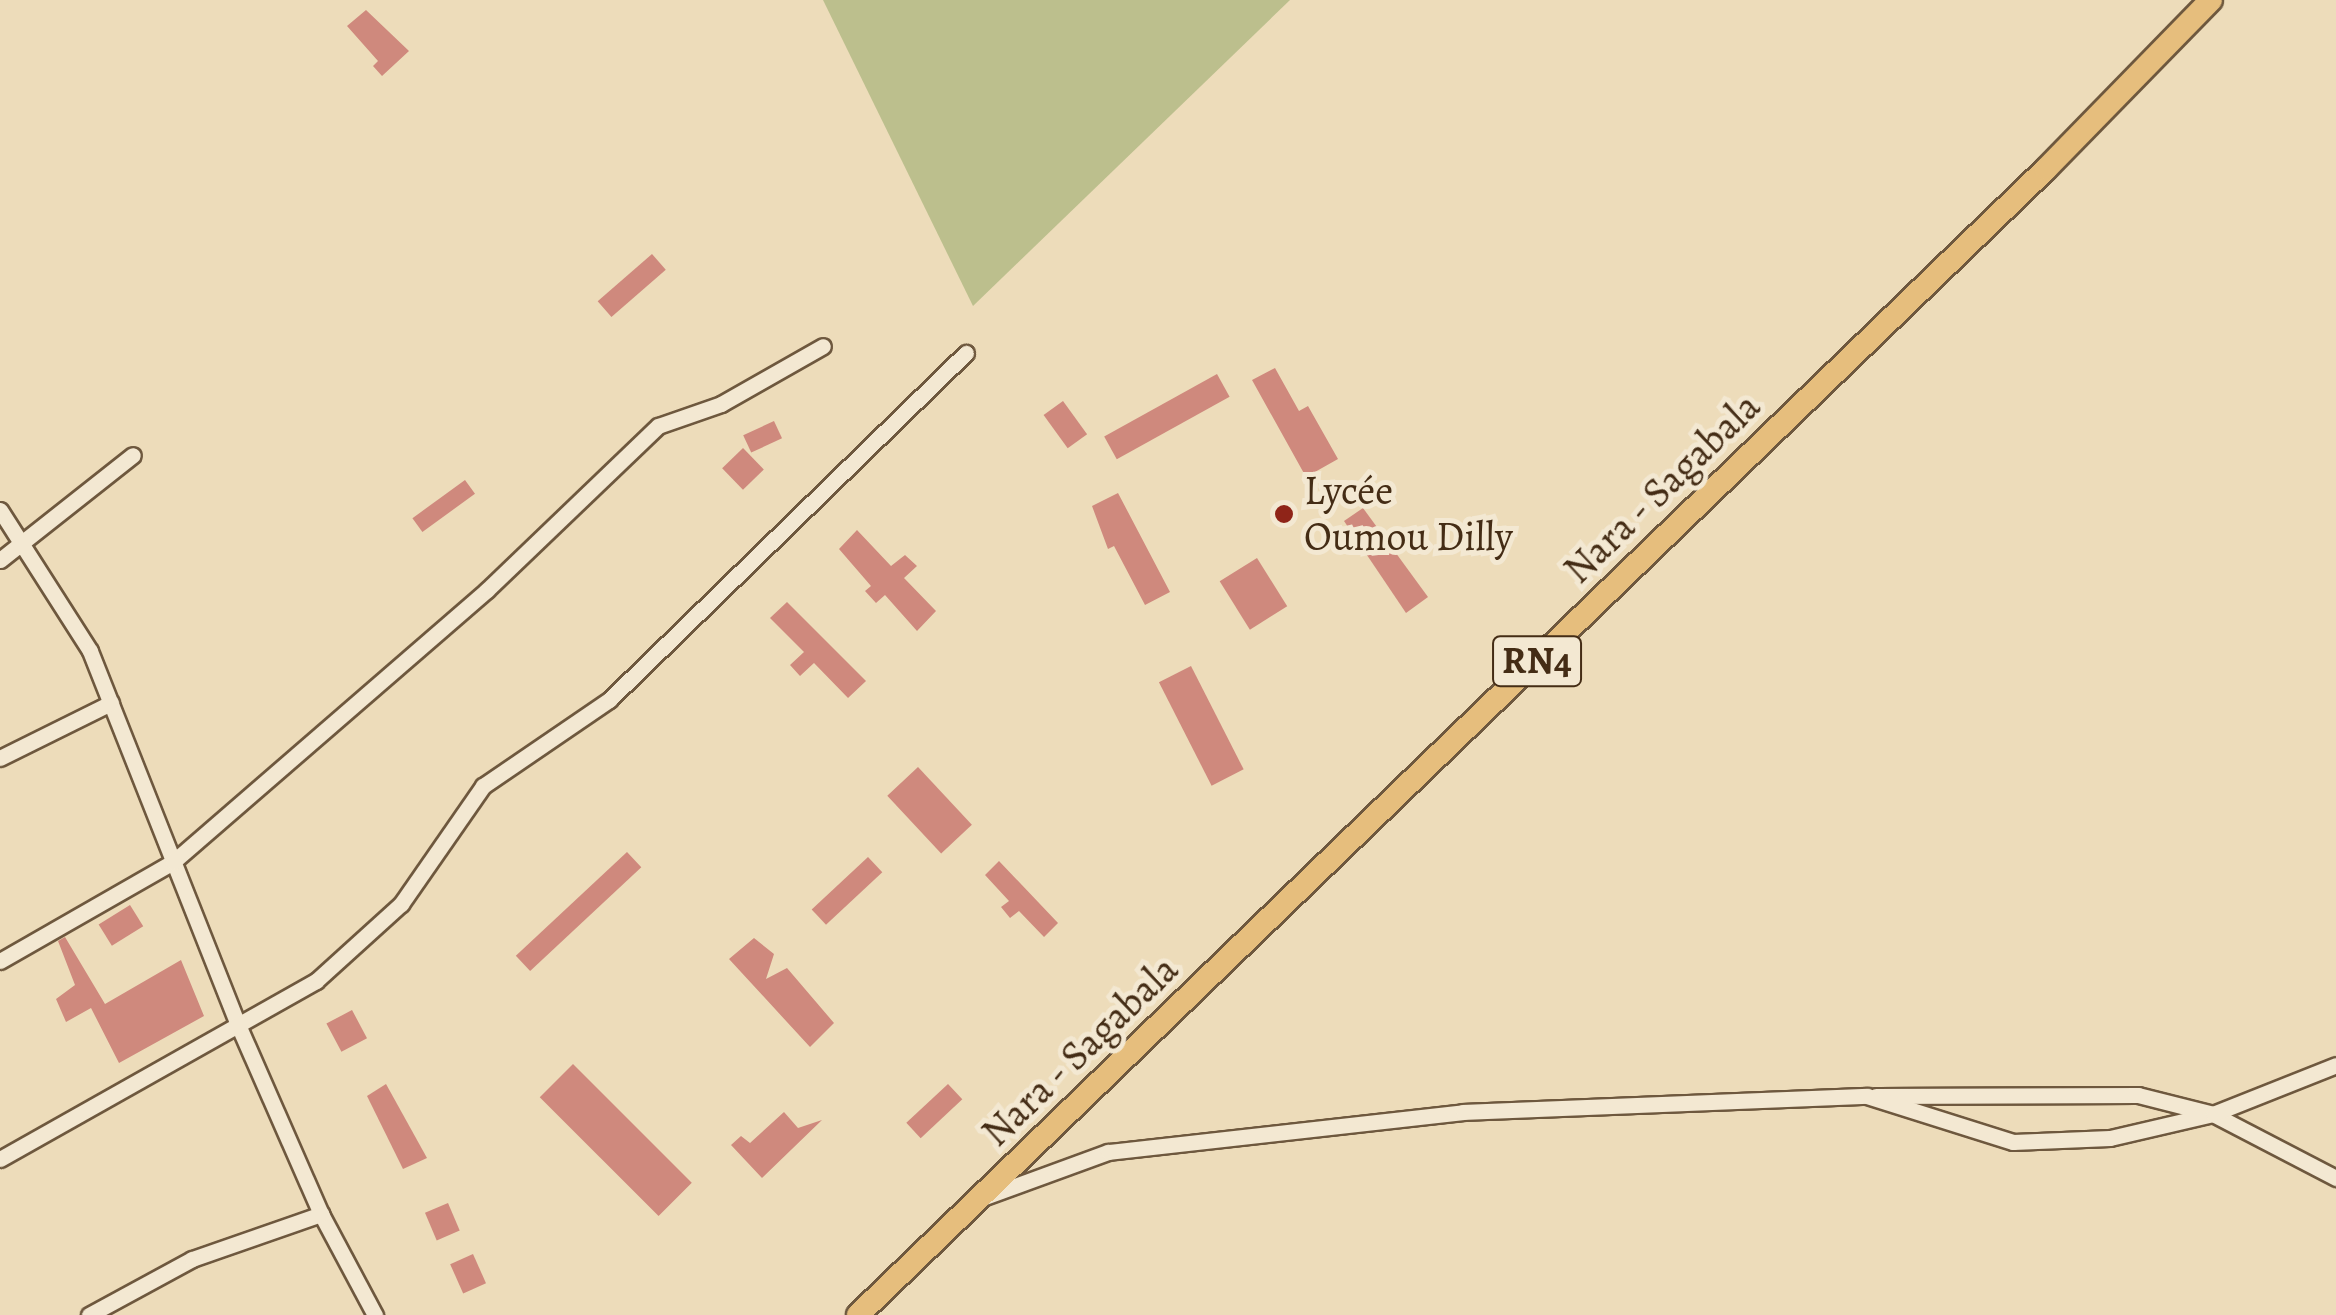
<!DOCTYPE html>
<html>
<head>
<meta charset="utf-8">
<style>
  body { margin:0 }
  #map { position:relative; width:2336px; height:1315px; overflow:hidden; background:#eddcba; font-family:Alegreya,serif }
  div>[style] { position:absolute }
  .green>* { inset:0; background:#bcbf8d }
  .building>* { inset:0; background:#cf897d; transform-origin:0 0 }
  .roads { filter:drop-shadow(2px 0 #6e583e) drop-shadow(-2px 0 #6e583e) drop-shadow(0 2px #6e583e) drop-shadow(0 -2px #6e583e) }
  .minor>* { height:15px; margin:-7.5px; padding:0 7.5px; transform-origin:7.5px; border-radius:7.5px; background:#f3e8d2 }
  .primary>* { height:22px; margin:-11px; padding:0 11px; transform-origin:11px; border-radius:11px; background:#e6be7d }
  .dots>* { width:28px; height:28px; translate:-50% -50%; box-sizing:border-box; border:5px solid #f3e8d2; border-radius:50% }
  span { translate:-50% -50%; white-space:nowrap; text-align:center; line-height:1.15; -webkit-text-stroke:10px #f3e8d2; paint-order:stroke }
  .shield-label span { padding:2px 8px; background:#f3e8d2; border:2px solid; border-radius:8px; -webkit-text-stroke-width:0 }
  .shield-label { font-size:38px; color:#442c15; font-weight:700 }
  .street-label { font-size:40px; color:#442c15 }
  .poi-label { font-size:40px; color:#442c15 }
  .left { translate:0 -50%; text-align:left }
</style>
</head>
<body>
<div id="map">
  <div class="green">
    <div style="clip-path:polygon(823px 0,1290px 0,973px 306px)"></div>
  </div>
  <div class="building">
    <div style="clip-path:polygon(366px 10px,409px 51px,382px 76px,373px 66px,378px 61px,347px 26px)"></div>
    <div style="left:652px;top:254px;width:21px;height:72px;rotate:49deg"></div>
    <div style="clip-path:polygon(1275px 368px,1299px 411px,1308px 406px,1338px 459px,1306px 477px,1252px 380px)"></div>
    <div style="left:1217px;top:374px;width:26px;height:129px;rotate:61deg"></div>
    <div style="left:1063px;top:401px;width:41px;height:24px;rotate:54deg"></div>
    <div style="left:774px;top:421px;width:19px;height:34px;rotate:65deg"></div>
    <div style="left:743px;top:448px;width:30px;height:29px;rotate:46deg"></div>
    <div style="left:465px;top:480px;width:17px;height:65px;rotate:54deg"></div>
    <div style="clip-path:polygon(1118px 493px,1170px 592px,1145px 605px,1114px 546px,1108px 549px,1092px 506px)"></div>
    <div style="clip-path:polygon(1363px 508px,1428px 597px,1406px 613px,1344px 521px)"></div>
    <div style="clip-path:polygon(857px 530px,891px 566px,905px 555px,917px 566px,904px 578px,936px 611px,917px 631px,885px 595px,876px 603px,865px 591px,871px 586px,839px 549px)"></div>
    <div style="left:1257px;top:558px;width:57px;height:44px;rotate:58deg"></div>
    <div style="clip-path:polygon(787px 602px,866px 681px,848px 698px,814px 663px,800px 676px,790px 665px,804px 652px,770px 618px)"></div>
    <div style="left:1191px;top:666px;width:116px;height:36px;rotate:63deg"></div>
    <div style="left:918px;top:767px;width:79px;height:42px;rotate:47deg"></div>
    <div style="left:627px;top:852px;width:21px;height:152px;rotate:47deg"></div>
    <div style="left:868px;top:857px;width:21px;height:77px;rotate:47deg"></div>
    <div style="clip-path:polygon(999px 861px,1058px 923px,1044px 937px,1019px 911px,1010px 918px,1001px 907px,1009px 901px,985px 875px)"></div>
    <div style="left:130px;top:905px;width:25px;height:37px;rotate:58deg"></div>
    <div style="clip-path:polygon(65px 937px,105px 1004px,181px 960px,204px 1016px,119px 1063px,91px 1008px,66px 1022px,56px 999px,75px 985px,58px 941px)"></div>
    <div style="clip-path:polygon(754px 938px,774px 954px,766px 979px,787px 968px,834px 1023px,810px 1047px,729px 959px)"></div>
    <div style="left:352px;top:1010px;width:32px;height:29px;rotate:62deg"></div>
    <div style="left:573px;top:1064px;width:168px;height:47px;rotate:45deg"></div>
    <div style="clip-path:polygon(386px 1084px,427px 1158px,403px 1169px,367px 1096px)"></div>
    <div style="left:948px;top:1084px;width:21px;height:57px;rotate:47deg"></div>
    <div style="clip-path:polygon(784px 1112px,798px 1128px,822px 1120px,762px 1178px,731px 1145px,741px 1136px,750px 1143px)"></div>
    <div style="left:448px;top:1203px;width:30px;height:25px;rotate:67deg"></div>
    <div style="left:473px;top:1254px;width:32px;height:25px;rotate:66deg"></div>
  </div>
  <div class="roads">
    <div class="minor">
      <div style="left:0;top:510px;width:167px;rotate:57.4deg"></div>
      <div style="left:90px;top:651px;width:404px;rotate:68.4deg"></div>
      <div style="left:239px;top:1027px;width:204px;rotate:66.3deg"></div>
      <div style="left:321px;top:1214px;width:115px;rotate:61.9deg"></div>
      <div style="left:0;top:560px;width:169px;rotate:-38.3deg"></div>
      <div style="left:0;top:758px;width:124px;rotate:-26.4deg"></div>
      <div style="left:0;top:961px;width:199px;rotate:-29.8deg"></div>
      <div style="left:173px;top:862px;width:415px;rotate:-40.9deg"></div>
      <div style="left:487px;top:590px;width:237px;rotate:-43.8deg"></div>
      <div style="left:658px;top:426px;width:67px;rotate:-19.2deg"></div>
      <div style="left:721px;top:404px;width:117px;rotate:-29.6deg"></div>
      <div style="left:1876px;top:1096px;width:262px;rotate:-0.2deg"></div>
      <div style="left:2138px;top:1095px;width:77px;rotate:14.2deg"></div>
      <div style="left:2213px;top:1114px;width:139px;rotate:27.5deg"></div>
      <div style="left:0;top:1159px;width:363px;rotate:-29.4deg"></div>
      <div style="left:316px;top:981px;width:115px;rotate:-42.2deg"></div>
      <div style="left:401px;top:904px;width:144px;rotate:-55.2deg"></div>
      <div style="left:483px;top:786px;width:153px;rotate:-34.3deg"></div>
      <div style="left:609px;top:700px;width:498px;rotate:-44.2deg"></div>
      <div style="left:985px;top:1197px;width:131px;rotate:-20.1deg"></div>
      <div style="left:1108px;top:1152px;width:357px;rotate:-6.4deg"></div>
      <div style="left:1463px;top:1112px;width:404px;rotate:-2.3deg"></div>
      <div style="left:1867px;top:1096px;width:153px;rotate:17.5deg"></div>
      <div style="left:2013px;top:1142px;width:97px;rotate:-2.4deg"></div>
      <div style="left:2110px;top:1138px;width:106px;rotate:-13.1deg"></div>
      <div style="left:2213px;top:1114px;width:132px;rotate:-21.7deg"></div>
      <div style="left:89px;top:1315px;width:117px;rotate:-28.5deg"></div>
      <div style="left:192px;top:1259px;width:137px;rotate:-19.2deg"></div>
    </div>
    <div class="primary">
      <div style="left:858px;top:1315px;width:1651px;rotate:-43.97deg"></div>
      <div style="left:2046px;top:169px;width:236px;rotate:-45.7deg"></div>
    </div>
  </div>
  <div class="dots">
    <div style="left:1284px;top:514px;background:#8f2418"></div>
  </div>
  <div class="shield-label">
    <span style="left:1537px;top:661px">RN4</span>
  </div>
  <div class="street-label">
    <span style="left:1662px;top:488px;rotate:-44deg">Nara - Sagabala</span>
    <span style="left:1080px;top:1051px;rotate:-44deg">Nara - Sagabala</span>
  </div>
  <div class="poi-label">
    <span class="left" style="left:1304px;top:514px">Lycée<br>Oumou Dilly</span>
  </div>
</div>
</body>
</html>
